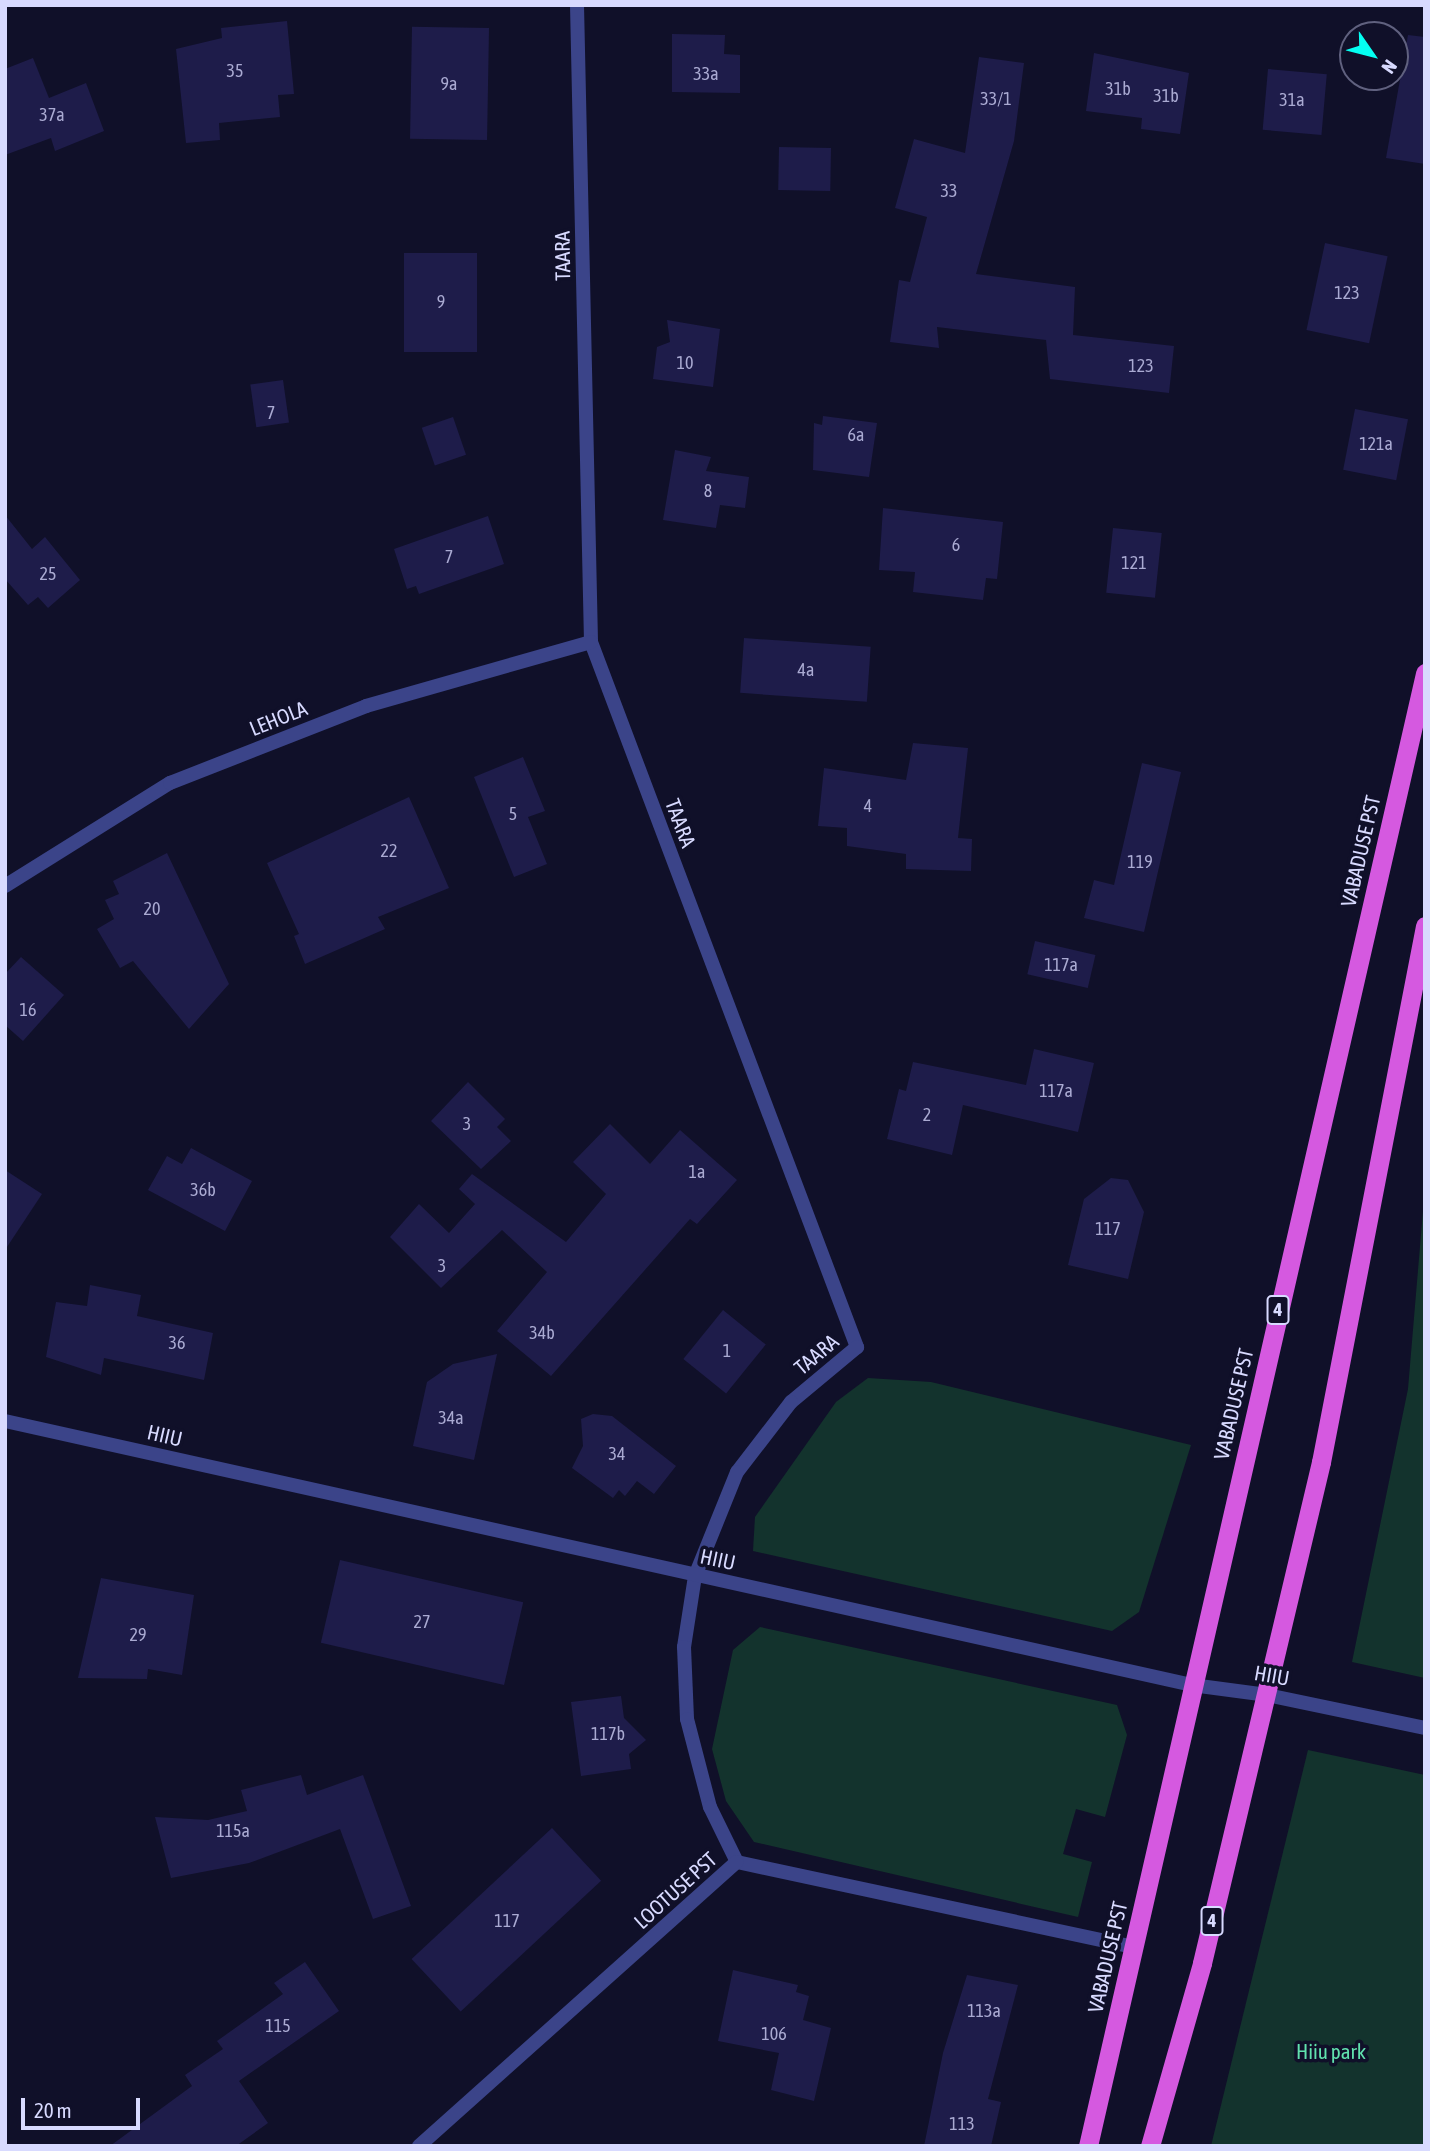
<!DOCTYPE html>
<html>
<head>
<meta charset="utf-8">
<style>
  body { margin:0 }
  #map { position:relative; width:1430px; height:2151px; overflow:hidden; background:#101029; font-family:"Asap Condensed",sans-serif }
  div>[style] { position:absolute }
  .green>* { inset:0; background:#13332d }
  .building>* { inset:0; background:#1e1c4a; transform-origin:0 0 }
  .minor>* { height:14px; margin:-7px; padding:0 7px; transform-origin:7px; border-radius:7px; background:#3b4489 }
  .tertiary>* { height:14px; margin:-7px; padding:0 7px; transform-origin:7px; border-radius:7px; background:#3b4489 }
  .trunk>* { height:19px; margin:-9.5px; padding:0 9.5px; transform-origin:9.5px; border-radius:9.5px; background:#d559e0 }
  span { translate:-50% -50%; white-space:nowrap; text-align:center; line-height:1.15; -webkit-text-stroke:7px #101029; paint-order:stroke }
  .number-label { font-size:18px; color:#aaaad2 }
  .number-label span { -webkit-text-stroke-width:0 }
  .shield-label span { padding:2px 5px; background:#101029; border:2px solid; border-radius:5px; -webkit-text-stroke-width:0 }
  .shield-label { font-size:19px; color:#d8daff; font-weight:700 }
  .street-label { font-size:21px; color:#d8daff }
  .park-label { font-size:21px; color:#61e2ae }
  .frame { position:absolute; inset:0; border:7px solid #d8daff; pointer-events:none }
  .north { position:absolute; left:1339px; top:21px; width:70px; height:70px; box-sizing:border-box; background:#101029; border:2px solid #60617f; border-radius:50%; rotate:125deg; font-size:19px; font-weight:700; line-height:28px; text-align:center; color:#d8daff }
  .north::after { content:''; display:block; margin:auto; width:24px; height:32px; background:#04fff2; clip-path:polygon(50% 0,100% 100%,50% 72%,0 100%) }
  .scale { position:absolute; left:21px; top:2098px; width:119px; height:32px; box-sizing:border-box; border:4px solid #d8daff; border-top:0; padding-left:9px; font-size:21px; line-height:24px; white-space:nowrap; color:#d8daff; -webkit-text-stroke:5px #101029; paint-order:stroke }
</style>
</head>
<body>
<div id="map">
  <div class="green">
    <div style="clip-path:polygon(1425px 1187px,1425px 1678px,1352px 1662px,1408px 1389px)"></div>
    <div style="clip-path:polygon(868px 1378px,931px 1382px,1191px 1445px,1139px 1612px,1112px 1631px,753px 1551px,755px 1517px,836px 1402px)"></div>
    <div style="clip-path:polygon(760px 1627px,1117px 1705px,1127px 1735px,1105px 1817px,1076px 1809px,1063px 1854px,1092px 1862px,1078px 1917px,754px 1842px,726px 1801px,712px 1749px,733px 1650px)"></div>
    <div style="clip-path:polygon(1308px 1750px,1425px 1775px,1425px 2146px,1211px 2146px)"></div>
  </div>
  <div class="building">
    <div style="clip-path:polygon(287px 21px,294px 94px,278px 95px,280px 117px,219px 123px,220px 140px,186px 143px,176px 49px,222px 38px,221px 28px)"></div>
    <div style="left:489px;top:28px;width:112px;height:77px;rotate:91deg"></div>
    <div style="clip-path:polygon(672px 34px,725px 35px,724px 54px,740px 55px,740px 93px,672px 92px)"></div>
    <div style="clip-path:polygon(1408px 35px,1425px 37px,1425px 164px,1386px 158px)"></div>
    <div style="clip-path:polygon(1094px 53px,1189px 73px,1180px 134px,1141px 129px,1142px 118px,1086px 111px)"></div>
    <div style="clip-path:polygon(979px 57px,1024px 63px,1014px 141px,976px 274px,1075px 287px,1073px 335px,1174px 346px,1169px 393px,1050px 379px,1046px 340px,937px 327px,939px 348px,890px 342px,899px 280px,910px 282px,927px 217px,895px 208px,914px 139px,965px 153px)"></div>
    <div style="clip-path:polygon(33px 58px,49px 98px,86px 83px,104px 131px,55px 151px,51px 138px,5px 155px,5px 69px)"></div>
    <div style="left:1268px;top:69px;width:59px;height:61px;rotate:5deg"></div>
    <div style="left:779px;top:147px;width:52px;height:43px;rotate:1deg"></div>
    <div style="left:1325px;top:243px;width:64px;height:89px;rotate:12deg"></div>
    <div style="left:404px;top:253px;width:73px;height:99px"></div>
    <div style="clip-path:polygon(667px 320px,720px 329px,713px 387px,653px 379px,657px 347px,670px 342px)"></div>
    <div style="left:283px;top:380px;width:43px;height:33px;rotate:82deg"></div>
    <div style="left:1355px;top:409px;width:54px;height:62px;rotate:11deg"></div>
    <div style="clip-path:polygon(823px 416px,877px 423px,869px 477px,813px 470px,814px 423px,822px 425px)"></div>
    <div style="left:453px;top:417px;width:40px;height:33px;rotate:71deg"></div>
    <div style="clip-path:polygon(675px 450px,711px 457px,706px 471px,749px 477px,745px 508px,720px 505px,716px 528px,663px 520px)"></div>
    <div style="clip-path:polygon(883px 508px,1003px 522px,997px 579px,986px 578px,983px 600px,913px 592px,915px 572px,879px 570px)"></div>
    <div style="clip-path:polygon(5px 515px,32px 549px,45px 537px,80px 580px,48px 608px,38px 597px,28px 605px,5px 579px)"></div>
    <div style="clip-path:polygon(488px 516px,504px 564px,419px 594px,416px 586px,407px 589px,394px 549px)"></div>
    <div style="left:1113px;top:528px;width:49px;height:65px;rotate:6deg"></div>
    <div style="left:744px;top:638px;width:127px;height:55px;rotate:4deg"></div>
    <div style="clip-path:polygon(913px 743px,968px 748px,958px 838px,972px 839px,971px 871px,906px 869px,906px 854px,847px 846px,847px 828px,818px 826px,824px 768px,906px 780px)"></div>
    <div style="clip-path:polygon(523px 757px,545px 811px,528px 817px,547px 864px,514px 877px,474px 777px)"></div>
    <div style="clip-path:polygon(1142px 763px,1181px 772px,1144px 932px,1084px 918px,1094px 880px,1114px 885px)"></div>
    <div style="clip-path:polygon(409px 797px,449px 888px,378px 917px,385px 929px,305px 964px,294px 936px,299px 934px,267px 863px)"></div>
    <div style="clip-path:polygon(167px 853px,229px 984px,189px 1029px,133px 961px,120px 968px,97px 929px,114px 919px,105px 900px,119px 894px,113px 881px)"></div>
    <div style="left:1035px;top:941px;width:62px;height:34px;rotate:13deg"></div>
    <div style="clip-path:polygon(21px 957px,64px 995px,23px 1041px,5px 1025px,5px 974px)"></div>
    <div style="clip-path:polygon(1034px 1049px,1094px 1063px,1078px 1132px,963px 1105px,952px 1155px,887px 1139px,899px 1089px,906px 1091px,913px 1062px,1026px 1085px)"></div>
    <div style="clip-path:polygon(468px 1082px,505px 1119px,497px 1127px,511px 1141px,481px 1169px,431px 1121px)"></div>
    <div style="clip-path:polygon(610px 1124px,650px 1164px,680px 1130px,737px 1180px,697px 1224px,690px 1219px,551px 1376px,497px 1331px,547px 1272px,502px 1230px,441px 1288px,390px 1237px,419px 1204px,449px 1233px,475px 1204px,459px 1189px,472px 1174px,566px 1242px,606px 1194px,573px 1162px)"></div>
    <div style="clip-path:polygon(191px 1148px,252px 1181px,225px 1231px,148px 1190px,167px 1156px,182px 1164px)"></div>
    <div style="clip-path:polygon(5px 1170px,42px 1194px,5px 1250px)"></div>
    <div style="clip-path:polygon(1111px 1178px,1128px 1180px,1144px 1212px,1128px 1279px,1068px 1265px,1084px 1199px)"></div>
    <div style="clip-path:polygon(90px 1285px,141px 1295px,137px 1316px,213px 1333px,204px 1380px,104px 1358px,101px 1375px,46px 1357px,56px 1302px,87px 1306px)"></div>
    <div style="left:723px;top:1310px;width:55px;height:63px;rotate:39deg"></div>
    <div style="clip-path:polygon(497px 1354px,474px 1460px,413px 1446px,427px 1382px,453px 1364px)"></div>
    <div style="clip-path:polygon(593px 1414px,612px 1416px,676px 1466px,654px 1494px,637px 1481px,625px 1496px,619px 1490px,613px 1498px,572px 1468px,583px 1446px,581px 1419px)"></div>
    <div style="left:340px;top:1560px;width:188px;height:85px;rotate:13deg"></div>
    <div style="clip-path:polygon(101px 1578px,194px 1595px,182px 1675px,148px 1669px,147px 1679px,78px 1678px)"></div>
    <div style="clip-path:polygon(621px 1696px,624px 1718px,646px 1740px,629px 1754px,631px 1769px,581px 1776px,571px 1702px)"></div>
    <div style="clip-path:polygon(301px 1775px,307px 1795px,363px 1775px,411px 1906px,373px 1919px,340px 1829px,249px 1863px,171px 1878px,155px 1817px,208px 1820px,247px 1811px,241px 1790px)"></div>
    <div style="left:552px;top:1828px;width:72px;height:192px;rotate:47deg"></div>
    <div style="clip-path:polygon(305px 1962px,339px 2011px,239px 2081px,268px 2123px,236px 2146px,110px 2146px,192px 2086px,185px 2075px,223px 2049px,217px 2041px,283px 1994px,274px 1983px)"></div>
    <div style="clip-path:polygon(733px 1970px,798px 1985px,796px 1992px,809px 1996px,803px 2020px,831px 2028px,814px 2101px,771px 2090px,779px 2053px,718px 2041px)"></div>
    <div style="clip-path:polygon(967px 1975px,1018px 1985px,988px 2099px,1001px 2102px,991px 2146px,924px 2146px,943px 2053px)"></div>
  </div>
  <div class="minor">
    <div style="left:577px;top:5px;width:637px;rotate:88.74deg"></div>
    <div style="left:591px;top:642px;width:754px;rotate:69.33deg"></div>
    <div style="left:857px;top:1347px;width:86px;rotate:140.2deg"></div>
    <div style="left:791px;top:1402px;width:88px;rotate:127.6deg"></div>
    <div style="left:737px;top:1472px;width:112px;rotate:112deg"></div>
    <div style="left:695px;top:1576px;width:72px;rotate:98.8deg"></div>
    <div style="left:684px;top:1647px;width:72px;rotate:87.6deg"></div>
    <div style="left:687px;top:1719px;width:91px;rotate:75.4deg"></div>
    <div style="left:710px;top:1807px;width:61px;rotate:63.9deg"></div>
    <div style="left:5px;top:886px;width:195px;rotate:-32deg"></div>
    <div style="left:170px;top:783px;width:211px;rotate:-21.4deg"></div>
    <div style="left:366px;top:706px;width:234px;rotate:-15.9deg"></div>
    <div style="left:5px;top:1421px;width:1216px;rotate:12.54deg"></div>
    <div style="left:1192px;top:1685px;width:76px;rotate:7.6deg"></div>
    <div style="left:737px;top:1862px;width:405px;rotate:12.1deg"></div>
    <div style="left:419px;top:2146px;width:426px;rotate:-41.8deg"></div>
  </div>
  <div class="tertiary">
    <div style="left:1267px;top:1695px;width:161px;rotate:11.8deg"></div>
  </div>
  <div class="trunk">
    <div style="left:1088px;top:2146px;width:1511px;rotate:-77.11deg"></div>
    <div style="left:1150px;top:2146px;width:190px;rotate:-74.1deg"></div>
    <div style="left:1202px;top:1963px;width:515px;rotate:-76.64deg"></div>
    <div style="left:1321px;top:1462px;width:546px;rotate:-79.02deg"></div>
  </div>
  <div class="number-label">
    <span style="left:235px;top:71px">35</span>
    <span style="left:706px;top:74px">33a</span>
    <span style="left:449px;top:84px">9a</span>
    <span style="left:1118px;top:89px">31b</span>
    <span style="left:1166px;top:96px">31b</span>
    <span style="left:996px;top:99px">33/1</span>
    <span style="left:1292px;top:100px">31a</span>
    <span style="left:52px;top:115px">37a</span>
    <span style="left:949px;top:191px">33</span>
    <span style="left:1347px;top:293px">123</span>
    <span style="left:441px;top:302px">9</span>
    <span style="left:685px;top:363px">10</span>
    <span style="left:1141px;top:366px">123</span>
    <span style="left:271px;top:413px">7</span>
    <span style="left:856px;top:435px">6a</span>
    <span style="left:1376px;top:444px">121a</span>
    <span style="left:708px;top:491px">8</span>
    <span style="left:956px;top:545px">6</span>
    <span style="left:449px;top:557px">7</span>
    <span style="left:1134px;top:563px">121</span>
    <span style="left:48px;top:574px">25</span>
    <span style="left:806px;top:670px">4a</span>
    <span style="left:868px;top:806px">4</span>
    <span style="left:513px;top:814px">5</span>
    <span style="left:389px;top:851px">22</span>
    <span style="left:1140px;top:862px">119</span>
    <span style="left:152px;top:909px">20</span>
    <span style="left:1061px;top:965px">117a</span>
    <span style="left:28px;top:1010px">16</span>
    <span style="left:1056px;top:1091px">117a</span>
    <span style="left:927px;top:1115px">2</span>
    <span style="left:467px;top:1124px">3</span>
    <span style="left:697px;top:1172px">1a</span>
    <span style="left:203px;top:1190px">36b</span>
    <span style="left:1108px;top:1229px">117</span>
    <span style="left:442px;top:1266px">3</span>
    <span style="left:542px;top:1333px">34b</span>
    <span style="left:177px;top:1343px">36</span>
    <span style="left:727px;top:1351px">1</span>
    <span style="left:451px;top:1418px">34a</span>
    <span style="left:617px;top:1454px">34</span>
    <span style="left:422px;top:1622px">27</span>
    <span style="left:138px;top:1635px">29</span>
    <span style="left:608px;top:1734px">117b</span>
    <span style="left:233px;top:1831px">115a</span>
    <span style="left:507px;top:1921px">117</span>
    <span style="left:984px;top:2011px">113a</span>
    <span style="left:278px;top:2026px">115</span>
    <span style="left:774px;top:2034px">106</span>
    <span style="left:962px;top:2124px">113</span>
  </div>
  <div class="shield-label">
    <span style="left:1278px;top:1310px">4</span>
    <span style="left:1212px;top:1921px">4</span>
  </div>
  <div class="street-label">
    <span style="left:562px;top:256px;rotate:-91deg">TAARA</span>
    <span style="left:278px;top:718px;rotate:-22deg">LEHOLA</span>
    <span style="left:681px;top:823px;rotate:69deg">TAARA</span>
    <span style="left:1360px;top:851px;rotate:-77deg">VABADUSE PST</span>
    <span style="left:816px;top:1354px;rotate:-40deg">TAARA</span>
    <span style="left:1233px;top:1404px;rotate:-77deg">VABADUSE PST</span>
    <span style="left:165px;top:1435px;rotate:13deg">HIIU</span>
    <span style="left:718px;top:1559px;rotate:12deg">HIIU</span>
    <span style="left:1272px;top:1675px;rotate:10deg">HIIU</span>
    <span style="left:675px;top:1890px;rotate:-42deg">LOOTUSE PST</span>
    <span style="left:1107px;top:1957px;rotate:-77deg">VABADUSE PST</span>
  </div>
  <div class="park-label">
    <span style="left:1331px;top:2051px">Hiiu park</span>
  </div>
  <div class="frame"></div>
  <div class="north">N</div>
  <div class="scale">20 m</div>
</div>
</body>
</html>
